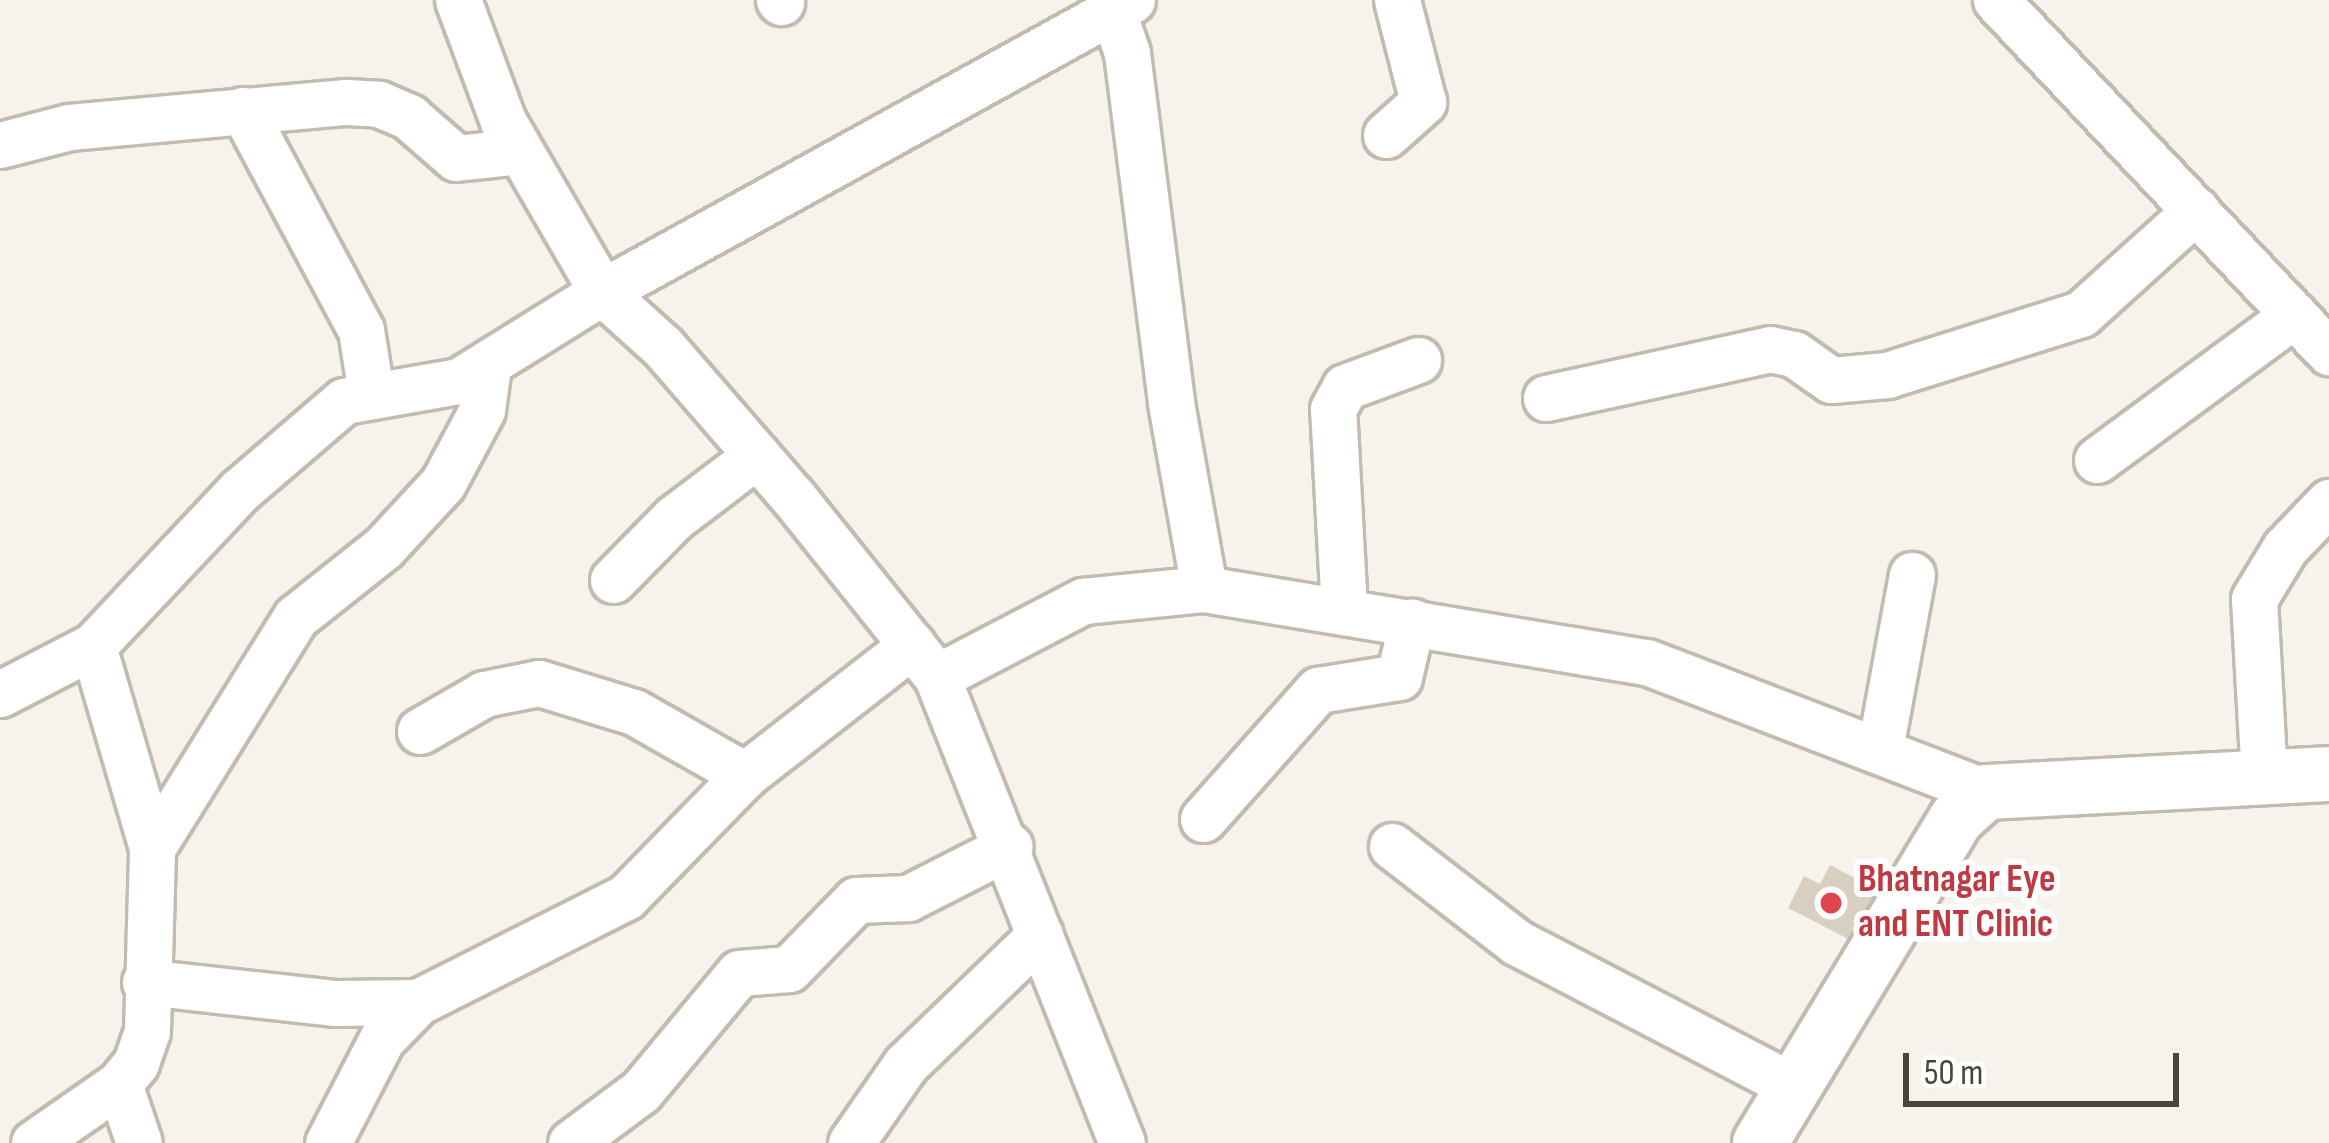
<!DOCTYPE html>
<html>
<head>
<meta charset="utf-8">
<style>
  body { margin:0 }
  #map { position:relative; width:2329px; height:1143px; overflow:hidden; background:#f6f3ec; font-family:"Sofia Sans Condensed",sans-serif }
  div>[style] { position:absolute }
  .building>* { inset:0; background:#d8cfc1 }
  .roads { filter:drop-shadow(3px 0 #c2bbae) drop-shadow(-3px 0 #c2bbae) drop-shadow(0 3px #c2bbae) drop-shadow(0 -3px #c2bbae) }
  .minor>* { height:45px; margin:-22.5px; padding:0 22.5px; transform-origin:22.5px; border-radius:22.5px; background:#fff }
  .tertiary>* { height:54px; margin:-27px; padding:0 27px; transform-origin:27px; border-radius:27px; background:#fff }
  .dots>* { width:33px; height:33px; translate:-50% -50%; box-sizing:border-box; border:6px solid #fff; border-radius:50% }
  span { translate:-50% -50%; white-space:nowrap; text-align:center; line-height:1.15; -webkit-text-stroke:12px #fff; paint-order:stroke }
  .health-label { font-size:39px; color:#be3a42; font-weight:700 }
  .left { translate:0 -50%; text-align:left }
  .scale { position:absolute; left:1903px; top:1053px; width:276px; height:54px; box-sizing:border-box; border:6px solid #4b4439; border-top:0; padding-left:15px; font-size:36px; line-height:42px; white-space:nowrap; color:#4b4439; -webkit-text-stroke:9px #fff; paint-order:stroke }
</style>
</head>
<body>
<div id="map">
  <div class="building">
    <div style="clip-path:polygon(1830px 865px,1890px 897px,1864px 947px,1788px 908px,1804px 876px,1820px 884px)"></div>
  </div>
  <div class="roads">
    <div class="minor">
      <div style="left:458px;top:0;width:129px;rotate:69.6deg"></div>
      <div style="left:503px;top:121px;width:198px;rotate:59.9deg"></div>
      <div style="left:602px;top:292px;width:82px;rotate:42deg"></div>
      <div style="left:663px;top:347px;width:198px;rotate:49.1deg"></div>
      <div style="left:793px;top:497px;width:231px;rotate:51.3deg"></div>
      <div style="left:937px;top:677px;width:501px;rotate:68.35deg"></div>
      <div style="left:779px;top:0;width:3px;rotate:45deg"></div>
      <div style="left:1109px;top:0;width:56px;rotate:71.2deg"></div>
      <div style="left:1127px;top:53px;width:353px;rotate:82.8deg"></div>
      <div style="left:1171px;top:403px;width:189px;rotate:79.9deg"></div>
      <div style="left:1996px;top:0;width:485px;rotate:46.6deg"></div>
      <div style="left:243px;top:110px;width:250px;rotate:61.8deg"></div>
      <div style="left:361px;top:330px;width:64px;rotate:81deg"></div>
      <div style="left:1386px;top:135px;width:50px;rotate:-41.7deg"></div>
      <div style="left:1423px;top:102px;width:105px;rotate:-104.3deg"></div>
      <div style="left:0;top:145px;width:71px;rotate:-14.6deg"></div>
      <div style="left:69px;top:127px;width:278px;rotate:-5.2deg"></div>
      <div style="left:346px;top:102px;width:33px;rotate:3deg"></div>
      <div style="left:379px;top:104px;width:33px;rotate:23deg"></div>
      <div style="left:409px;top:117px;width:62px;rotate:41.1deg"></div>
      <div style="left:456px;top:158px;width:63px;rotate:-6.3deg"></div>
      <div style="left:1546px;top:398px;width:229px;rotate:-12.3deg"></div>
      <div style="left:1770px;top:349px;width:25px;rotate:12deg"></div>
      <div style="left:1794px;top:354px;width:45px;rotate:35.1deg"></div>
      <div style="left:1831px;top:380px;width:56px;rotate:-5.1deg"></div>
      <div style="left:1887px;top:375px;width:203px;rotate:-17.5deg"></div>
      <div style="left:2081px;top:314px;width:155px;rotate:-42.1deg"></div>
      <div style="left:2097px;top:460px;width:245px;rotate:-36.4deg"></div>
      <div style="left:613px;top:580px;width:87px;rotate:-45.5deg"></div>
      <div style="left:674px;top:518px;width:104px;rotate:-37.2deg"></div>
      <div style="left:1344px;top:610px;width:201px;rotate:-93.1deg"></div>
      <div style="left:1333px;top:409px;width:25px;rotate:-61deg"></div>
      <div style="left:1345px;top:387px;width:78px;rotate:-20.3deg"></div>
      <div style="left:93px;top:646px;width:210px;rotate:73.7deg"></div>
      <div style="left:937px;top:677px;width:165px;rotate:-27.5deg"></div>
      <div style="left:1083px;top:601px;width:122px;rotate:-5.7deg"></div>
      <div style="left:1204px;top:589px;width:449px;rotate:9.4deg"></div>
      <div style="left:1647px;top:662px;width:363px;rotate:21deg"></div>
      <div style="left:0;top:694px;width:105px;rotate:-27.3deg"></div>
      <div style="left:93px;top:646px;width:213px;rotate:-46.7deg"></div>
      <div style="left:239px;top:491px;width:138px;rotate:-40.6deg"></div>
      <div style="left:344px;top:401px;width:117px;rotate:-9.9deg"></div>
      <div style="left:459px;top:381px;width:168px;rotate:-31.9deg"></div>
      <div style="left:602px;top:292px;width:605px;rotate:-28.85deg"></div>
      <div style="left:420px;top:731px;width:74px;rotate:-30deg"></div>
      <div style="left:484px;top:694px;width:56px;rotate:-11.3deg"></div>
      <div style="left:539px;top:683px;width:99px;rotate:17deg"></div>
      <div style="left:634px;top:712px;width:128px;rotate:29.6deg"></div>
      <div style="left:1880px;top:749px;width:177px;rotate:-79.6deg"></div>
      <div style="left:2264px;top:778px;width:179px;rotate:-93.2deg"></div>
      <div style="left:2254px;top:599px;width:60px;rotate:-58.7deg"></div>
      <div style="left:2285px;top:548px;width:64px;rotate:-46.3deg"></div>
      <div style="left:1203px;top:819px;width:173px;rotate:-48.3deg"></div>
      <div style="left:1318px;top:690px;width:82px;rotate:-9.1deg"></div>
      <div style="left:1399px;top:677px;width:57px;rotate:-76.9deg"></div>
      <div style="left:1392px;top:846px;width:157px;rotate:37.7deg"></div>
      <div style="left:1516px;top:942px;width:312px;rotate:27.5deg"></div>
      <div style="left:145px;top:982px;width:192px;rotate:6.3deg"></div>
      <div style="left:336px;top:1003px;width:82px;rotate:-0.7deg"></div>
      <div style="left:119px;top:1084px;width:62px;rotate:71.3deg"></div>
      <div style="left:34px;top:1143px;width:103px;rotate:-34.8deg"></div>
      <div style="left:119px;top:1084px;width:27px;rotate:-51deg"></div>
      <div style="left:136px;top:1063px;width:34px;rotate:-71deg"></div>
      <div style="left:147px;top:1031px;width:183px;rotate:-88.4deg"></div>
      <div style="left:152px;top:848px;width:272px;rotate:-58.1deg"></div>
      <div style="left:296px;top:617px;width:112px;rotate:-38.5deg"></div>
      <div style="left:384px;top:547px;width:87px;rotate:-47.3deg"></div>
      <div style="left:443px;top:483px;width:83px;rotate:-61.9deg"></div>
      <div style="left:482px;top:410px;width:44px;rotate:-82.2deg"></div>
      <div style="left:328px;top:1143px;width:117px;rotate:-62.6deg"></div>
      <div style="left:382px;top:1039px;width:52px;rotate:-45.8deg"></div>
      <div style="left:418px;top:1002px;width:233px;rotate:-26.8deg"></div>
      <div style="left:626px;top:897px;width:170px;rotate:-45.7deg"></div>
      <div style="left:745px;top:775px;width:212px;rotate:-37.9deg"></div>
      <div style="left:571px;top:1143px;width:87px;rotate:-36.6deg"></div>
      <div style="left:641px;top:1091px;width:153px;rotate:-50.3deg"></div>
      <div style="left:739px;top:973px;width:50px;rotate:-4.6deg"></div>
      <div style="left:789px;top:969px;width:96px;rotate:-45.8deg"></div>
      <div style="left:856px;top:900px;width:52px;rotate:-2.2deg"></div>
      <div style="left:908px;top:898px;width:114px;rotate:-27deg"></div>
      <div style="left:851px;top:1143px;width:96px;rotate:-55.2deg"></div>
      <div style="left:906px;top:1064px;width:186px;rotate:-43.9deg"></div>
    </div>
    <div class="tertiary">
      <div style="left:1760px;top:1143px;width:379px;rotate:-58.8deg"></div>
      <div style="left:1956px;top:819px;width:40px;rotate:-42deg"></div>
      <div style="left:1986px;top:792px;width:343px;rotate:-3deg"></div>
    </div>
  </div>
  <div class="dots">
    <div style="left:1831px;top:903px;background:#e0444e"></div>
  </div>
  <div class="health-label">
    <span class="left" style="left:1858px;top:903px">Bhatnagar Eye<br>and ENT Clinic</span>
  </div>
  <div class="scale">50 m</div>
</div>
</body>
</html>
